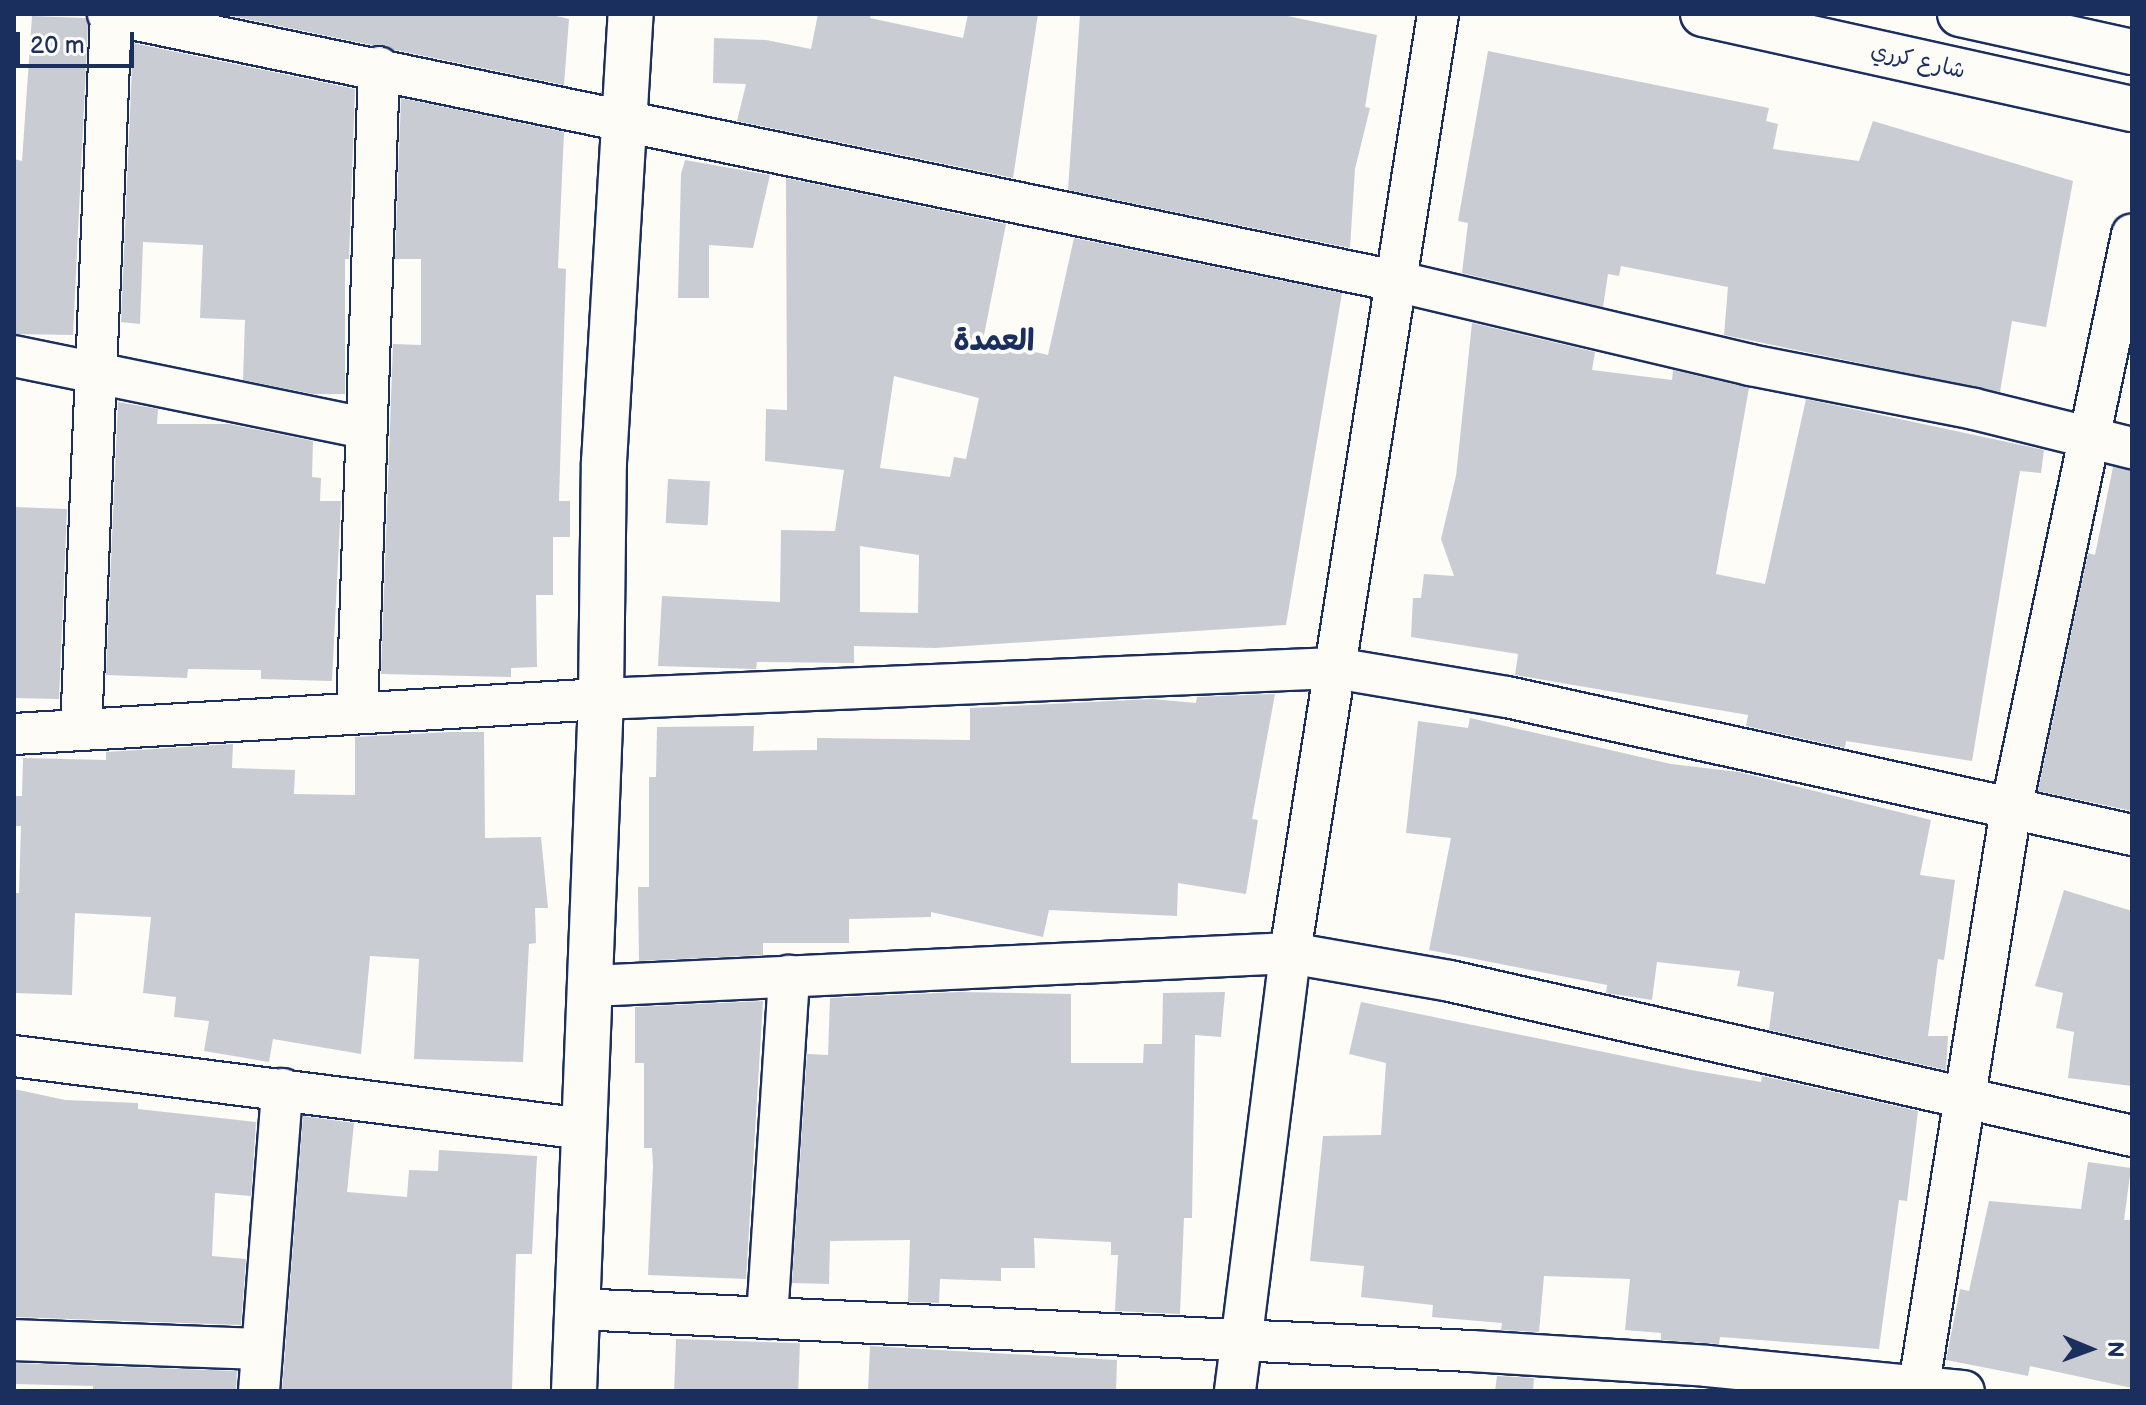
<!DOCTYPE html>
<html>
<head>
<meta charset="utf-8">
<style>
  body { margin:0 }
  #map { position:relative; width:2146px; height:1405px; overflow:hidden; background:#fdfcf7; font-family:"Balsamiq Sans","Playpen Sans Arabic",sans-serif }
  div>[style] { position:absolute }
  .building>* { inset:0; background:#c9ccd3; transform-origin:0 0 }
  .roads { filter:drop-shadow(2px 0 #1b2f5e) drop-shadow(-2px 0 #1b2f5e) drop-shadow(0 2px #1b2f5e) drop-shadow(0 -2px #1b2f5e) }
  .street>* { height:40px; margin:-20px; padding:0 20px; transform-origin:20px; border-radius:20px; background:#fdfcf7 }
  .secondary>* { height:44px; margin:-22px; padding:0 22px; transform-origin:22px; border-radius:22px; background:#fdfcf7 }
  span { translate:-50% -50%; white-space:nowrap; text-align:center; line-height:1.15; -webkit-text-stroke:8px #fdfcf7; paint-order:stroke }
  .street-label { font-size:22px; color:#1b2f5e }
  .district-label { font-size:30px; color:#1b2f5e; font-weight:700 }
  .frame { position:absolute; inset:0; border:16px solid #1b2f5e; pointer-events:none }
  .north { position:absolute; left:2050px; top:1309px; width:80px; height:80px; -webkit-text-stroke:6px #fdfcf7; paint-order:stroke; rotate:91deg; font-size:22px; font-weight:700; line-height:32px; text-align:center; color:#1b2f5e }
  .north::after { content:''; display:block; margin:auto; width:28px; height:36px; background:#1b2f5e; clip-path:polygon(50% 0,100% 100%,50% 72%,0 100%) }
  .scale { position:absolute; left:16px; top:32px; width:118px; height:36px; box-sizing:border-box; border:4px solid #1b2f5e; border-top:0; padding-left:10px; font-size:24px; line-height:28px; white-space:nowrap; color:#1b2f5e; -webkit-text-stroke:6px #fdfcf7; paint-order:stroke }
</style>
</head>
<body>
<div id="map">
  <div class="building">
    <div style="clip-path:polygon(221px 14px,548px 14px,569px 19px,564px 85px)"></div>
    <div style="clip-path:polygon(818px 14px,871px 14px,870px 18px,963px 38px,968px 14px,1038px 14px,1013px 178px,737px 121px,746px 84px,713px 83px,714px 38px,766px 40px,811px 49px)"></div>
    <div style="clip-path:polygon(1080px 14px,1283px 15px,1377px 35px,1365px 107px,1370px 108px,1355px 169px,1350px 248px,1068px 190px)"></div>
    <div style="clip-path:polygon(32px 16px,86px 18px,88px 24px,73px 335px,14px 334px,14px 159px,22px 161px)"></div>
    <div style="clip-path:polygon(133px 43px,355px 89px,349px 259px,345px 259px,345px 394px,313px 394px,243px 380px,245px 320px,200px 318px,203px 245px,143px 242px,140px 324px,121px 322px)"></div>
    <div style="clip-path:polygon(1488px 51px,1769px 108px,1766px 121px,1778px 124px,1773px 149px,1859px 161px,1873px 121px,2073px 181px,2046px 327px,2012px 321px,2000px 392px,1724px 335px,1728px 287px,1621px 266px,1619px 276px,1608px 274px,1603px 307px,1462px 273px,1468px 223px,1458px 221px)"></div>
    <div style="clip-path:polygon(401px 98px,564px 132px,558px 268px,566px 269px,559px 501px,570px 501px,570px 537px,553px 537px,553px 595px,536px 595px,537px 667px,511px 668px,511px 677px,381px 674px,393px 344px,421px 345px,421px 259px,395px 259px)"></div>
    <div style="clip-path:polygon(685px 160px,770px 175px,753px 248px,709px 245px,709px 298px,678px 298px,681px 174px)"></div>
    <div style="clip-path:polygon(evenodd,786px 178px,1006px 224px,983px 340px,1048px 355px,1074px 238px,1342px 293px,1286px 625px,935px 648px,854px 646px,854px 663px,757px 662px,756px 669px,658px 666px,662px 596px,780px 602px,781px 530px,835px 531px,844px 470px,765px 461px,766px 409px,787px 410px,786px 178px,894px 376px,979px 398px,966px 459px,954px 457px,950px 477px,880px 468px,894px 376px,786px 178px,860px 546px,919px 555px,918px 613px,860px 612px,860px 546px)"></div>
    <div style="clip-path:polygon(1472px 323px,1595px 352px,1592px 370px,1672px 380px,1673px 370px,1749px 388px,1716px 574px,1765px 584px,1806px 399px,2044px 450px,2041px 473px,2020px 471px,1972px 761px,1846px 741px,1845px 748px,1746px 726px,1748px 715px,1515px 675px,1518px 654px,1411px 637px,1413px 598px,1421px 598px,1424px 574px,1454px 576px,1441px 539px,1456px 476px)"></div>
    <div style="clip-path:polygon(118px 402px,158px 409px,157px 424px,229px 424px,313px 441px,312px 477px,321px 478px,320px 501px,341px 501px,332px 681px,261px 679px,261px 670px,188px 669px,187px 678px,106px 675px)"></div>
    <div style="clip-path:polygon(2113px 467px,2132px 470px,2132px 811px,2038px 791px,2088px 553px,2095px 555px)"></div>
    <div style="left:668px;top:479px;width:42px;height:44px;rotate:3deg"></div>
    <div style="clip-path:polygon(14px 507px,67px 509px,59px 699px,14px 698px)"></div>
    <div style="clip-path:polygon(1275px 694px,1252px 819px,1258px 820px,1246px 894px,1178px 883px,1177px 916px,1049px 910px,1043px 937px,931px 912px,931px 917px,849px 919px,849px 943px,763px 943px,763px 955px,639px 961px,638px 887px,649px 887px,649px 777px,656px 777px,657px 727px,754px 726px,753px 751px,817px 750px,817px 738px,970px 740px,970px 708px,1152px 699px,1196px 703px,1197px 697px)"></div>
    <div style="clip-path:polygon(1470px 718px,1671px 764px,1739px 772px,1931px 820px,1920px 875px,1955px 880px,1944px 960px,1938px 959px,1928px 1036px,1948px 1036px,1946px 1070px,1769px 1030px,1774px 992px,1737px 986px,1740px 971px,1657px 962px,1652px 1000px,1606px 993px,1607px 985px,1429px 950px,1451px 838px,1406px 833px,1418px 721px,1468px 728px)"></div>
    <div style="clip-path:polygon(450px 732px,484px 732px,485px 838px,541px 837px,548px 908px,535px 908px,536px 943px,529px 944px,523px 1062px,414px 1059px,419px 959px,370px 956px,361px 1054px,273px 1039px,269px 1062px,204px 1051px,209px 1021px,174px 1017px,176px 997px,143px 993px,151px 917px,75px 913px,72px 995px,14px 993px,14px 893px,19px 893px,21px 826px,14px 826px,14px 796px,22px 796px,23px 758px,106px 760px,106px 752px,233px 744px,232px 768px,295px 770px,294px 794px,355px 795px,355px 737px)"></div>
    <div style="clip-path:polygon(2064px 890px,2132px 911px,2132px 1086px,2068px 1078px,2074px 1032px,2056px 1028px,2063px 993px,2035px 986px)"></div>
    <div style="clip-path:polygon(959px 992px,1071px 994px,1071px 1063px,1143px 1063px,1144px 1044px,1162px 1044px,1163px 993px,1225px 992px,1221px 1037px,1195px 1035px,1192px 1218px,1184px 1218px,1180px 1314px,1115px 1311px,1118px 1255px,1111px 1255px,1111px 1242px,1034px 1238px,1035px 1268px,1001px 1268px,1001px 1281px,940px 1279px,939px 1303px,908px 1302px,910px 1240px,830px 1241px,829px 1284px,792px 1283px,807px 1054px,828px 1055px,830px 998px)"></div>
    <div style="clip-path:polygon(763px 1001px,746px 1279px,648px 1275px,653px 1166px,652px 1148px,644px 1148px,644px 1063px,635px 1063px,635px 1007px)"></div>
    <div style="clip-path:polygon(1361px 1002px,1691px 1070px,1761px 1082px,1762px 1076px,1918px 1111px,1907px 1201px,1899px 1200px,1879px 1349px,1720px 1337px,1719px 1344px,1661px 1340px,1661px 1333px,1625px 1330px,1630px 1279px,1544px 1276px,1539px 1332px,1501px 1330px,1502px 1323px,1432px 1317px,1433px 1305px,1361px 1297px,1364px 1266px,1310px 1261px,1323px 1136px,1381px 1135px,1386px 1063px,1349px 1054px)"></div>
    <div style="clip-path:polygon(14px 1089px,65px 1100px,138px 1103px,138px 1109px,256px 1122px,251px 1196px,215px 1193px,212px 1256px,246px 1259px,241px 1325px,14px 1317px)"></div>
    <div style="clip-path:polygon(303px 1116px,354px 1123px,347px 1192px,407px 1197px,409px 1170px,438px 1171px,439px 1150px,537px 1156px,532px 1254px,516px 1254px,512px 1391px,282px 1391px)"></div>
    <div style="clip-path:polygon(2088px 1162px,2131px 1168px,2124px 1220px,2131px 1220px,2132px 1388px,2030px 1366px,2028px 1376px,1946px 1360px,1960px 1289px,1969px 1291px,1989px 1201px,2081px 1209px)"></div>
    <div style="left:676px;top:1339px;width:124px;height:52px;rotate:2deg"></div>
    <div style="clip-path:polygon(870px 1346px,1117px 1360px,1116px 1391px,868px 1391px)"></div>
    <div style="clip-path:polygon(14px 1363px,237px 1371px,236px 1391px,93px 1391px,93px 1386px,14px 1384px)"></div>
    <div style="clip-path:polygon(1497px 1376px,1534px 1378px,1533px 1391px,1495px 1391px)"></div>
  </div>
  <div class="roads">
    <div class="street">
      <div style="left:108px;top:14px;width:1314px;rotate:11.72deg"></div>
      <div style="left:1395px;top:281px;width:365px;rotate:13.3deg"></div>
      <div style="left:1750px;top:365px;width:228px;rotate:11.1deg"></div>
      <div style="left:1974px;top:409px;width:163px;rotate:13.9deg"></div>
      <div style="left:14px;top:356px;width:357px;rotate:11.6deg"></div>
      <div style="left:357px;top:713px;width:646px;rotate:-88.05deg"></div>
      <div style="left:81px;top:730px;width:716px;rotate:-87.6deg"></div>
      <div style="left:14px;top:734px;width:588px;rotate:-3.41deg"></div>
      <div style="left:601px;top:699px;width:735px;rotate:-2.42deg"></div>
      <div style="left:1335px;top:668px;width:174px;rotate:9.6deg"></div>
      <div style="left:1507px;top:697px;width:640px;rotate:12.45deg"></div>
      <div style="left:591px;top:986px;width:700px;rotate:-2.7deg"></div>
      <div style="left:1290px;top:953px;width:162px;rotate:9.9deg"></div>
      <div style="left:1450px;top:981px;width:699px;rotate:12.8deg"></div>
      <div style="left:14px;top:1056px;width:575px;rotate:7.3deg"></div>
      <div style="left:577px;top:1309px;width:895px;rotate:2.69deg"></div>
      <div style="left:1471px;top:1351px;width:236px;rotate:3.6deg"></div>
      <div style="left:1707px;top:1366px;width:258px;rotate:5.6deg"></div>
      <div style="left:767px;top:1318px;width:343px;rotate:-86.3deg"></div>
      <div style="left:14px;top:1340px;width:247px;rotate:2.1deg"></div>
      <div style="left:259px;top:1391px;width:303px;rotate:-85.6deg"></div>
      <div style="left:1235px;top:1391px;width:441px;rotate:-82.8deg"></div>
      <div style="left:1290px;top:953px;width:951px;rotate:-81.04deg"></div>
      <div style="left:1918px;top:1391px;width:589px;rotate:-80.92deg"></div>
      <div style="left:2011px;top:809px;width:587px;rotate:-78.1deg"></div>
    </div>
    <div class="secondary">
      <div style="left:1703px;top:14px;width:439px;rotate:12.5deg"></div>
      <div style="left:1960px;top:14px;width:176px;rotate:12.5deg"></div>
      <div style="left:574px;top:1391px;width:693px;rotate:-87.77deg"></div>
      <div style="left:601px;top:699px;width:237px;rotate:-89.3deg"></div>
      <div style="left:604px;top:462px;width:449px;rotate:-86.6deg"></div>
    </div>
  </div>
  <div class="street-label">
    <span style="left:1918px;top:61px;rotate:13deg">شارع كرري</span>
  </div>
  <div class="district-label">
    <span style="left:994px;top:341px">العمدة</span>
  </div>
  <div class="frame"></div>
  <div class="north">N</div>
  <div class="scale">20 m</div>
</div>
</body>
</html>
